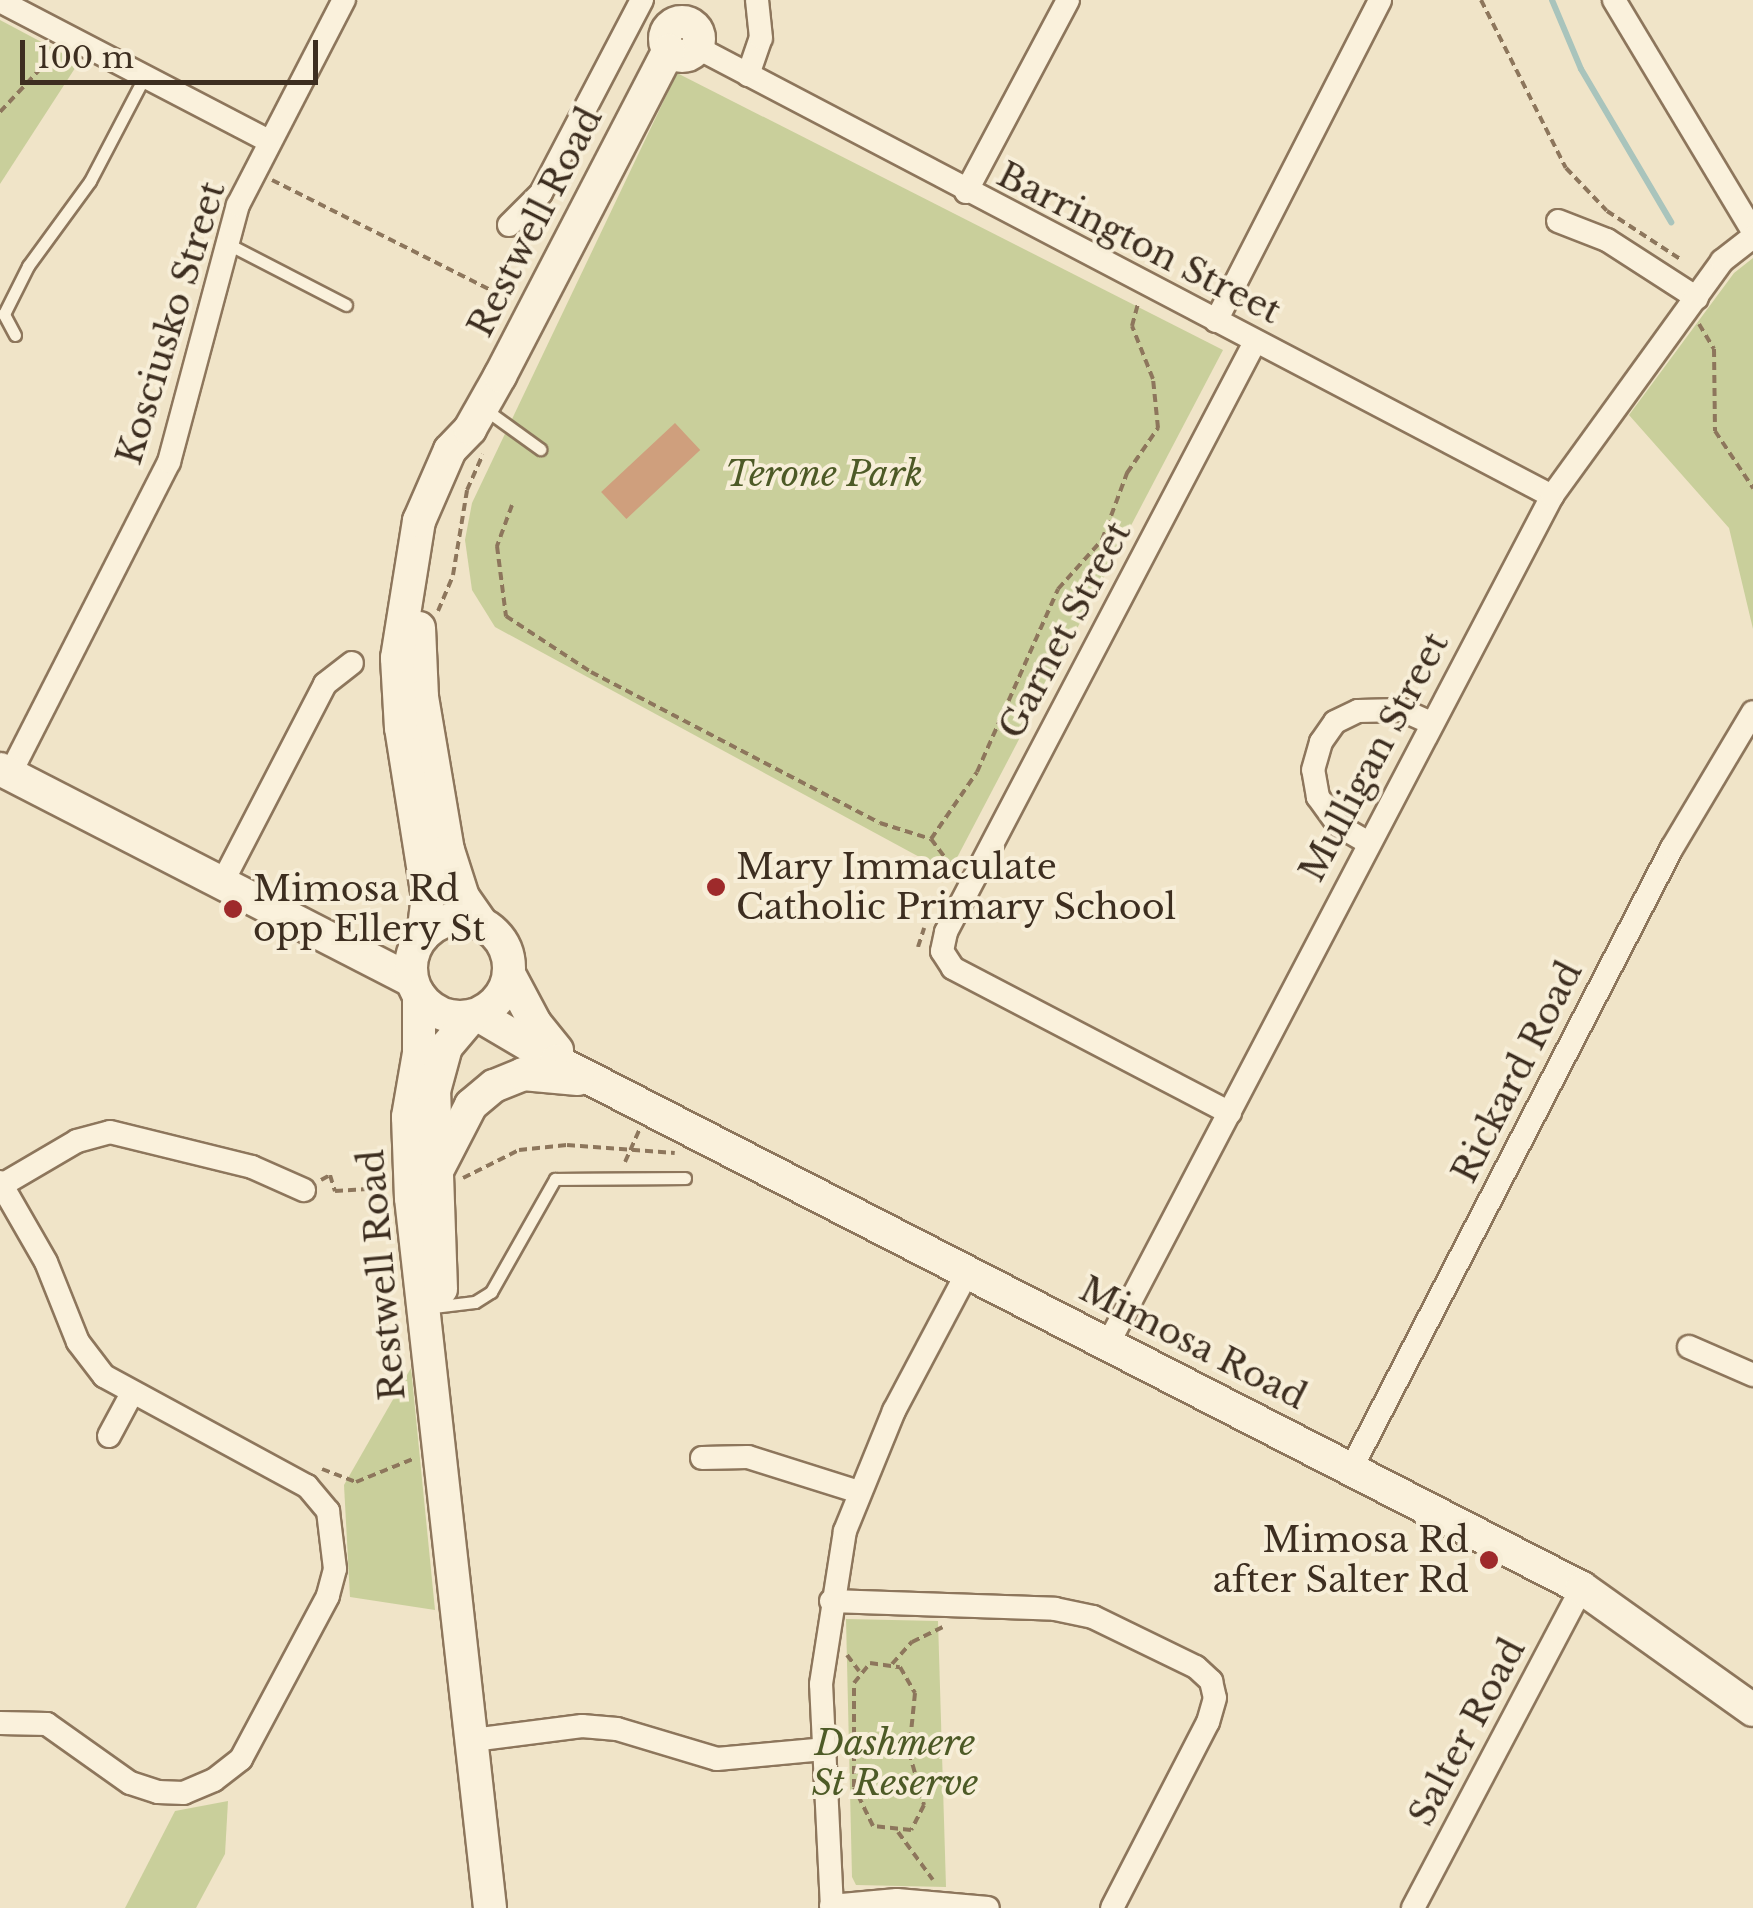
<!DOCTYPE html>
<html>
<head>
<meta charset="utf-8">
<style>
  body { margin:0 }
  #map { position:relative; width:1753px; height:1908px; overflow:hidden; background:#f0e4c8; font-family:"Libre Baskerville",serif }
  div>[style] { position:absolute }
  .green>* { inset:0; background:#c9cf9b }
  .stream>* { height:6px; margin:-3px; padding:0 3px; transform-origin:3px; border-radius:3px; background:#a9c4bc }
  .building>* { inset:0; background:#cf9f7d; transform-origin:0 0 }
  .path>* { height:4px; margin-top:-2px; transform-origin:0; background:repeating-linear-gradient(90deg,#8d765c 0 8px,transparent 0 13px) }
  .roads { filter:drop-shadow(2px 0 #8d765c) drop-shadow(-2px 0 #8d765c) drop-shadow(0 2px #8d765c) drop-shadow(0 -2px #8d765c) }
  .service>* { height:11px; margin:-5.5px; padding:0 5.5px; transform-origin:5.5px; border-radius:5.5px; background:#faf1dc }
  .minor>* { height:22px; margin:-11px; padding:0 11px; transform-origin:11px; border-radius:11px; background:#faf1dc }
  .secondary>* { height:32px; margin:-16px; padding:0 16px; transform-origin:16px; border-radius:16px; background:#faf1dc }
  .secondary>.ring { margin:-16px; padding:0; box-sizing:content-box; background:none; border:32px solid #faf1dc; border-radius:50% }
  .dots>* { width:28px; height:28px; translate:-50% -50%; box-sizing:border-box; border:5px solid #f7eed8; border-radius:50% }
  span { translate:-50% -50%; white-space:nowrap; text-align:center; line-height:1.15; -webkit-text-stroke:8px #f7eed8; paint-order:stroke }
  .street-label { font-size:35px; color:#3d2e20 }
  .park-label { font-size:35px; color:#4d5a26; font-style:italic }
  .poi-label { font-size:35px; color:#3d2e20 }
  .left { translate:0 -50%; text-align:left }
  .right { translate:-100% -50%; text-align:right }
  .scale { position:absolute; left:20px; top:40px; width:298px; height:45px; box-sizing:border-box; border:5px solid #3d2e20; border-top:0; padding-left:12px; font-size:30px; line-height:35px; white-space:nowrap; color:#3d2e20; -webkit-text-stroke:8px #f7eed8; paint-order:stroke }
</style>
</head>
<body>
<div id="map">
  <div class="green">
    <div style="clip-path:polygon(0 20px,79px 62px,0 184px)"></div>
    <div style="clip-path:polygon(677px 73px,1223px 350px,949px 873px,495px 627px,472px 590px,465px 540px,472px 503px)"></div>
    <div style="clip-path:polygon(1753px 258px,1753px 629px,1729px 528px,1629px 415px,1734px 273px)"></div>
    <div style="clip-path:polygon(411px 1368px,435px 1610px,350px 1597px,344px 1485px)"></div>
    <div style="clip-path:polygon(846px 1619px,938px 1621px,946px 1887px,856px 1885px,852px 1877px)"></div>
    <div style="clip-path:polygon(228px 1801px,225px 1854px,196px 1908px,125px 1908px,175px 1811px)"></div>
  </div>
  <div class="stream">
    <div style="left:1552px;top:0;width:75px;rotate:67.2deg"></div>
    <div style="left:1581px;top:69px;width:178px;rotate:59.5deg"></div>
  </div>
  <div class="building">
    <div style="left:675px;top:423px;width:37px;height:101px;rotate:47deg"></div>
  </div>
  <div class="path">
    <div style="left:1481px;top:0;width:188px;rotate:63.2deg"></div>
    <div style="left:1566px;top:168px;width:59px;rotate:46.4deg"></div>
    <div style="left:1607px;top:211px;width:87px;rotate:33.3deg"></div>
    <div style="left:0;top:112px;width:82px;rotate:-47deg"></div>
    <div style="left:272px;top:180px;width:263px;rotate:26.7deg"></div>
    <div style="left:1699px;top:324px;width:29px;rotate:59deg"></div>
    <div style="left:1714px;top:349px;width:82px;rotate:89.3deg"></div>
    <div style="left:1715px;top:431px;width:69px;rotate:56.3deg"></div>
    <div style="left:512px;top:505px;width:44px;rotate:110.1deg"></div>
    <div style="left:497px;top:546px;width:71px;rotate:82.7deg"></div>
    <div style="left:506px;top:616px;width:102px;rotate:33.4deg"></div>
    <div style="left:591px;top:672px;width:326px;rotate:27.6deg"></div>
    <div style="left:880px;top:823px;width:53px;rotate:17.4deg"></div>
    <div style="left:931px;top:839px;width:81px;rotate:-55.5deg"></div>
    <div style="left:977px;top:772px;width:200px;rotate:-66.1deg"></div>
    <div style="left:1058px;top:589px;width:66px;rotate:-48.1deg"></div>
    <div style="left:1102px;top:540px;width:72px;rotate:-69.5deg"></div>
    <div style="left:1127px;top:473px;width:55px;rotate:-55.4deg"></div>
    <div style="left:1158px;top:428px;width:49px;rotate:-95.8deg"></div>
    <div style="left:1153px;top:379px;width:57px;rotate:-111.6deg"></div>
    <div style="left:1132px;top:326px;width:24px;rotate:-75deg"></div>
    <div style="left:438px;top:611px;width:39px;rotate:-67deg"></div>
    <div style="left:453px;top:575px;width:86px;rotate:-80.6deg"></div>
    <div style="left:467px;top:490px;width:39px;rotate:-66deg"></div>
    <div style="left:931px;top:839px;width:39px;rotate:53deg"></div>
    <div style="left:918px;top:947px;width:20px;rotate:-72deg"></div>
    <div style="left:625px;top:1162px;width:35px;rotate:-66deg"></div>
    <div style="left:463px;top:1178px;width:63px;rotate:-26.6deg"></div>
    <div style="left:519px;top:1150px;width:48px;rotate:-5.9deg"></div>
    <div style="left:567px;top:1145px;width:108px;rotate:4.2deg"></div>
    <div style="left:321px;top:1180px;width:10px;rotate:-29deg"></div>
    <div style="left:330px;top:1175px;width:17px;rotate:73deg"></div>
    <div style="left:335px;top:1191px;width:49px;rotate:-3.5deg"></div>
    <div style="left:322px;top:1469px;width:36px;rotate:21deg"></div>
    <div style="left:356px;top:1482px;width:61px;rotate:-22deg"></div>
    <div style="left:847px;top:1655px;width:20px;rotate:53deg"></div>
    <div style="left:870px;top:1663px;width:30px;rotate:8deg"></div>
    <div style="left:900px;top:1667px;width:30px;rotate:60deg"></div>
    <div style="left:915px;top:1693px;width:59px;rotate:95.8deg"></div>
    <div style="left:909px;top:1752px;width:55px;rotate:74.2deg"></div>
    <div style="left:924px;top:1805px;width:28px;rotate:117deg"></div>
    <div style="left:911px;top:1830px;width:38px;rotate:-174deg"></div>
    <div style="left:873px;top:1826px;width:43px;rotate:-116deg"></div>
    <div style="left:854px;top:1787px;width:104px;rotate:-90deg"></div>
    <div style="left:854px;top:1683px;width:26px;rotate:-51deg"></div>
    <div style="left:892px;top:1664px;width:30px;rotate:-48deg"></div>
    <div style="left:912px;top:1642px;width:34px;rotate:-26deg"></div>
    <div style="left:898px;top:1832px;width:59px;rotate:53.9deg"></div>
  </div>
  <div class="roads">
    <div class="service">
      <div style="left:226px;top:243px;width:135px;rotate:27.3deg"></div>
      <div style="left:15px;top:335px;width:24px;rotate:-118deg"></div>
      <div style="left:4px;top:314px;width:54px;rotate:-63.4deg"></div>
      <div style="left:28px;top:266px;width:105px;rotate:-53.9deg"></div>
      <div style="left:90px;top:181px;width:119px;rotate:-62.4deg"></div>
      <div style="left:486px;top:410px;width:67px;rotate:35.8deg"></div>
      <div style="left:425px;top:1308px;width:50px;rotate:-6.8deg"></div>
      <div style="left:475px;top:1302px;width:19px;rotate:-32deg"></div>
      <div style="left:491px;top:1292px;width:130px;rotate:-60.5deg"></div>
      <div style="left:555px;top:1179px;width:130px;rotate:-0.4deg"></div>
    </div>
    <div class="minor">
      <div style="left:1614px;top:0;width:270px;rotate:59deg"></div>
      <div style="left:0;top:1px;width:303px;rotate:27.5deg"></div>
      <div style="left:696px;top:47px;width:967px;rotate:27.68deg"></div>
      <div style="left:748px;top:75px;width:39px;rotate:-71deg"></div>
      <div style="left:761px;top:38px;width:38px;rotate:-96deg"></div>
      <div style="left:966px;top:192px;width:217px;rotate:-62deg"></div>
      <div style="left:1558px;top:221px;width:53px;rotate:21.2deg"></div>
      <div style="left:1607px;top:240px;width:107px;rotate:32.8deg"></div>
      <div style="left:509px;top:225px;width:45px;rotate:-45deg"></div>
      <div style="left:541px;top:193px;width:218px;rotate:-62.4deg"></div>
      <div style="left:1216px;top:321px;width:360px;rotate:-62.9deg"></div>
      <div style="left:10px;top:774px;width:350px;rotate:-63deg"></div>
      <div style="left:169px;top:462px;width:266px;rotate:-75deg"></div>
      <div style="left:238px;top:205px;width:231px;rotate:-62.7deg"></div>
      <div style="left:1367px;top:842px;width:32px;rotate:-150deg"></div>
      <div style="left:1339px;top:826px;width:36px;rotate:-126deg"></div>
      <div style="left:1318px;top:797px;width:27px;rotate:-100deg"></div>
      <div style="left:1313px;top:770px;width:29px;rotate:-74deg"></div>
      <div style="left:1321px;top:742px;width:24px;rotate:-55deg"></div>
      <div style="left:1335px;top:722px;width:25px;rotate:-26deg"></div>
      <div style="left:1358px;top:711px;width:44px;rotate:-1.3deg"></div>
      <div style="left:1402px;top:710px;width:32px;rotate:24deg"></div>
      <div style="left:222px;top:883px;width:224px;rotate:-62.6deg"></div>
      <div style="left:325px;top:684px;width:34px;rotate:-38deg"></div>
      <div style="left:1230px;top:1113px;width:313px;rotate:-152.4deg"></div>
      <div style="left:953px;top:968px;width:20px;rotate:-123deg"></div>
      <div style="left:942px;top:951px;width:19px;rotate:-78deg"></div>
      <div style="left:946px;top:932px;width:666px;rotate:-62.36deg"></div>
      <div style="left:0;top:1182px;width:92px;rotate:60.1deg"></div>
      <div style="left:46px;top:1262px;width:86px;rotate:68.2deg"></div>
      <div style="left:78px;top:1342px;width:43px;rotate:52.6deg"></div>
      <div style="left:104px;top:1376px;width:231px;rotate:28.5deg"></div>
      <div style="left:307px;top:1486px;width:33px;rotate:50deg"></div>
      <div style="left:328px;top:1511px;width:58px;rotate:83.1deg"></div>
      <div style="left:335px;top:1569px;width:28px;rotate:105deg"></div>
      <div style="left:328px;top:1596px;width:185px;rotate:118.1deg"></div>
      <div style="left:241px;top:1759px;width:34px;rotate:142deg"></div>
      <div style="left:214px;top:1780px;width:33px;rotate:157deg"></div>
      <div style="left:184px;top:1793px;width:26px;rotate:-178deg"></div>
      <div style="left:158px;top:1792px;width:29px;rotate:-162deg"></div>
      <div style="left:130px;top:1783px;width:102px;rotate:-144.6deg"></div>
      <div style="left:47px;top:1724px;width:47px;rotate:-178.8deg"></div>
      <div style="left:2px;top:1185px;width:87px;rotate:-30.4deg"></div>
      <div style="left:77px;top:1141px;width:34px;rotate:-15deg"></div>
      <div style="left:110px;top:1132px;width:146px;rotate:13.8deg"></div>
      <div style="left:252px;top:1167px;width:57px;rotate:23.9deg"></div>
      <div style="left:1108px;top:1344px;width:957px;rotate:-62.36deg"></div>
      <div style="left:1552px;top:496px;width:290px;rotate:-54.1deg"></div>
      <div style="left:1722px;top:261px;width:39px;rotate:-38deg"></div>
      <div style="left:1689px;top:1347px;width:70px;rotate:23.6deg"></div>
      <div style="left:109px;top:1436px;width:47px;rotate:-61.8deg"></div>
      <div style="left:702px;top:1458px;width:46px;rotate:-1.2deg"></div>
      <div style="left:748px;top:1457px;width:116px;rotate:17.5deg"></div>
      <div style="left:1351px;top:1469px;width:699px;rotate:-62.67deg"></div>
      <div style="left:1672px;top:848px;width:158px;rotate:-59.2deg"></div>
      <div style="left:831px;top:1601px;width:224px;rotate:2deg"></div>
      <div style="left:1055px;top:1609px;width:39px;rotate:12deg"></div>
      <div style="left:1093px;top:1617px;width:114px;rotate:25.9deg"></div>
      <div style="left:1196px;top:1667px;width:21px;rotate:43deg"></div>
      <div style="left:1211px;top:1681px;width:17px;rotate:77deg"></div>
      <div style="left:1215px;top:1698px;width:25px;rotate:106deg"></div>
      <div style="left:1208px;top:1722px;width:209px;rotate:117.3deg"></div>
      <div style="left:473px;top:1740px;width:110px;rotate:-7.3deg"></div>
      <div style="left:582px;top:1726px;width:35px;rotate:5deg"></div>
      <div style="left:617px;top:1729px;width:104px;rotate:16.7deg"></div>
      <div style="left:717px;top:1759px;width:107px;rotate:-5.3deg"></div>
      <div style="left:831px;top:1906px;width:66px;rotate:-5.2deg"></div>
      <div style="left:897px;top:1900px;width:91px;rotate:5deg"></div>
      <div style="left:832px;top:1908px;width:224px;rotate:-92.8deg"></div>
      <div style="left:821px;top:1684px;width:155px;rotate:-81.1deg"></div>
      <div style="left:845px;top:1531px;width:130px;rotate:-67.8deg"></div>
      <div style="left:894px;top:1411px;width:158px;rotate:-62.1deg"></div>
      <div style="left:1413px;top:1908px;width:362px;rotate:-62.2deg"></div>
    </div>
    <div class="secondary">
      <div class="ring" style="left:665px;top:22px;width:2px;height:2px"></div>
      <div style="left:419px;top:628px;width:69px;rotate:87.5deg"></div>
      <div style="left:422px;top:697px;width:155px;rotate:80.4deg"></div>
      <div style="left:448px;top:850px;width:49px;rotate:72.3deg"></div>
      <div style="left:463px;top:897px;width:32px;rotate:55deg"></div>
      <div style="left:0;top:769px;width:463px;rotate:27.2deg"></div>
      <div class="ring" style="left:411px;top:919px;width:66px;height:66px"></div>
      <div style="left:423px;top:936px;width:38px;rotate:-83deg"></div>
      <div style="left:428px;top:898px;width:172px;rotate:-99deg"></div>
      <div style="left:401px;top:728px;width:70px;rotate:-93.3deg"></div>
      <div style="left:397px;top:658px;width:139px;rotate:-80.9deg"></div>
      <div style="left:419px;top:521px;width:77px;rotate:-66.4deg"></div>
      <div style="left:450px;top:450px;width:29px;rotate:-46deg"></div>
      <div style="left:470px;top:429px;width:61px;rotate:-60.5deg"></div>
      <div style="left:500px;top:376px;width:367px;rotate:-62.6deg"></div>
      <div style="left:509px;top:974px;width:55px;rotate:62deg"></div>
      <div style="left:535px;top:1023px;width:35px;rotate:51deg"></div>
      <div style="left:419px;top:995px;width:58px;rotate:90deg"></div>
      <div style="left:419px;top:1053px;width:65px;rotate:99.8deg"></div>
      <div style="left:408px;top:1117px;width:81px;rotate:87.9deg"></div>
      <div style="left:411px;top:1198px;width:714px;rotate:83.65deg"></div>
      <div style="left:478px;top:1015px;width:91px;rotate:30.5deg"></div>
      <div style="left:556px;top:1061px;width:1153px;rotate:27.19deg"></div>
      <div style="left:1582px;top:1588px;width:210px;rotate:35.5deg"></div>
      <div style="left:437px;top:1171px;width:74px;rotate:-62.7deg"></div>
      <div style="left:471px;top:1105px;width:30px;rotate:-40deg"></div>
      <div style="left:494px;top:1086px;width:31px;rotate:-22deg"></div>
      <div style="left:523px;top:1074px;width:55px;rotate:5.2deg"></div>
      <div style="left:441px;top:1289px;width:198px;rotate:-92deg"></div>
      <div style="left:434px;top:1091px;width:46px;rotate:-74.7deg"></div>
      <div style="left:446px;top:1047px;width:39px;rotate:-50deg"></div>
    </div>
  </div>
  <div class="dots">
    <div style="left:716px;top:887px;background:#9e2a2b"></div>
    <div style="left:233px;top:909px;background:#9e2a2b"></div>
    <div style="left:1489px;top:1560px;background:#9e2a2b"></div>
  </div>
  <div class="street-label">
    <span style="left:535px;top:222px;rotate:-63deg">Restwell Road</span>
    <span style="left:1139px;top:243px;rotate:27deg">Barrington Street</span>
    <span style="left:171px;top:323px;rotate:-73deg">Kosciusko Street</span>
    <span style="left:1065px;top:630px;rotate:-62deg">Garnet Street</span>
    <span style="left:1374px;top:757px;rotate:-62deg">Mulligan Street</span>
    <span style="left:1517px;top:1072px;rotate:-63deg">Rickard Road</span>
    <span style="left:382px;top:1275px;rotate:-95deg">Restwell Road</span>
    <span style="left:1193px;top:1343px;rotate:27deg">Mimosa Road</span>
    <span style="left:1467px;top:1732px;rotate:-62deg">Salter Road</span>
  </div>
  <div class="park-label">
    <span style="left:824px;top:474px">Terone Park</span>
    <span style="left:895px;top:1763px">Dashmere<br>St Reserve</span>
  </div>
  <div class="poi-label">
    <span class="left" style="left:736px;top:887px">Mary Immaculate<br>Catholic Primary School</span>
    <span class="left" style="left:253px;top:909px">Mimosa Rd<br>opp Ellery St</span>
    <span class="right" style="left:1469px;top:1560px">Mimosa Rd<br>after Salter Rd</span>
  </div>
  <div class="scale">100 m</div>
</div>
</body>
</html>
